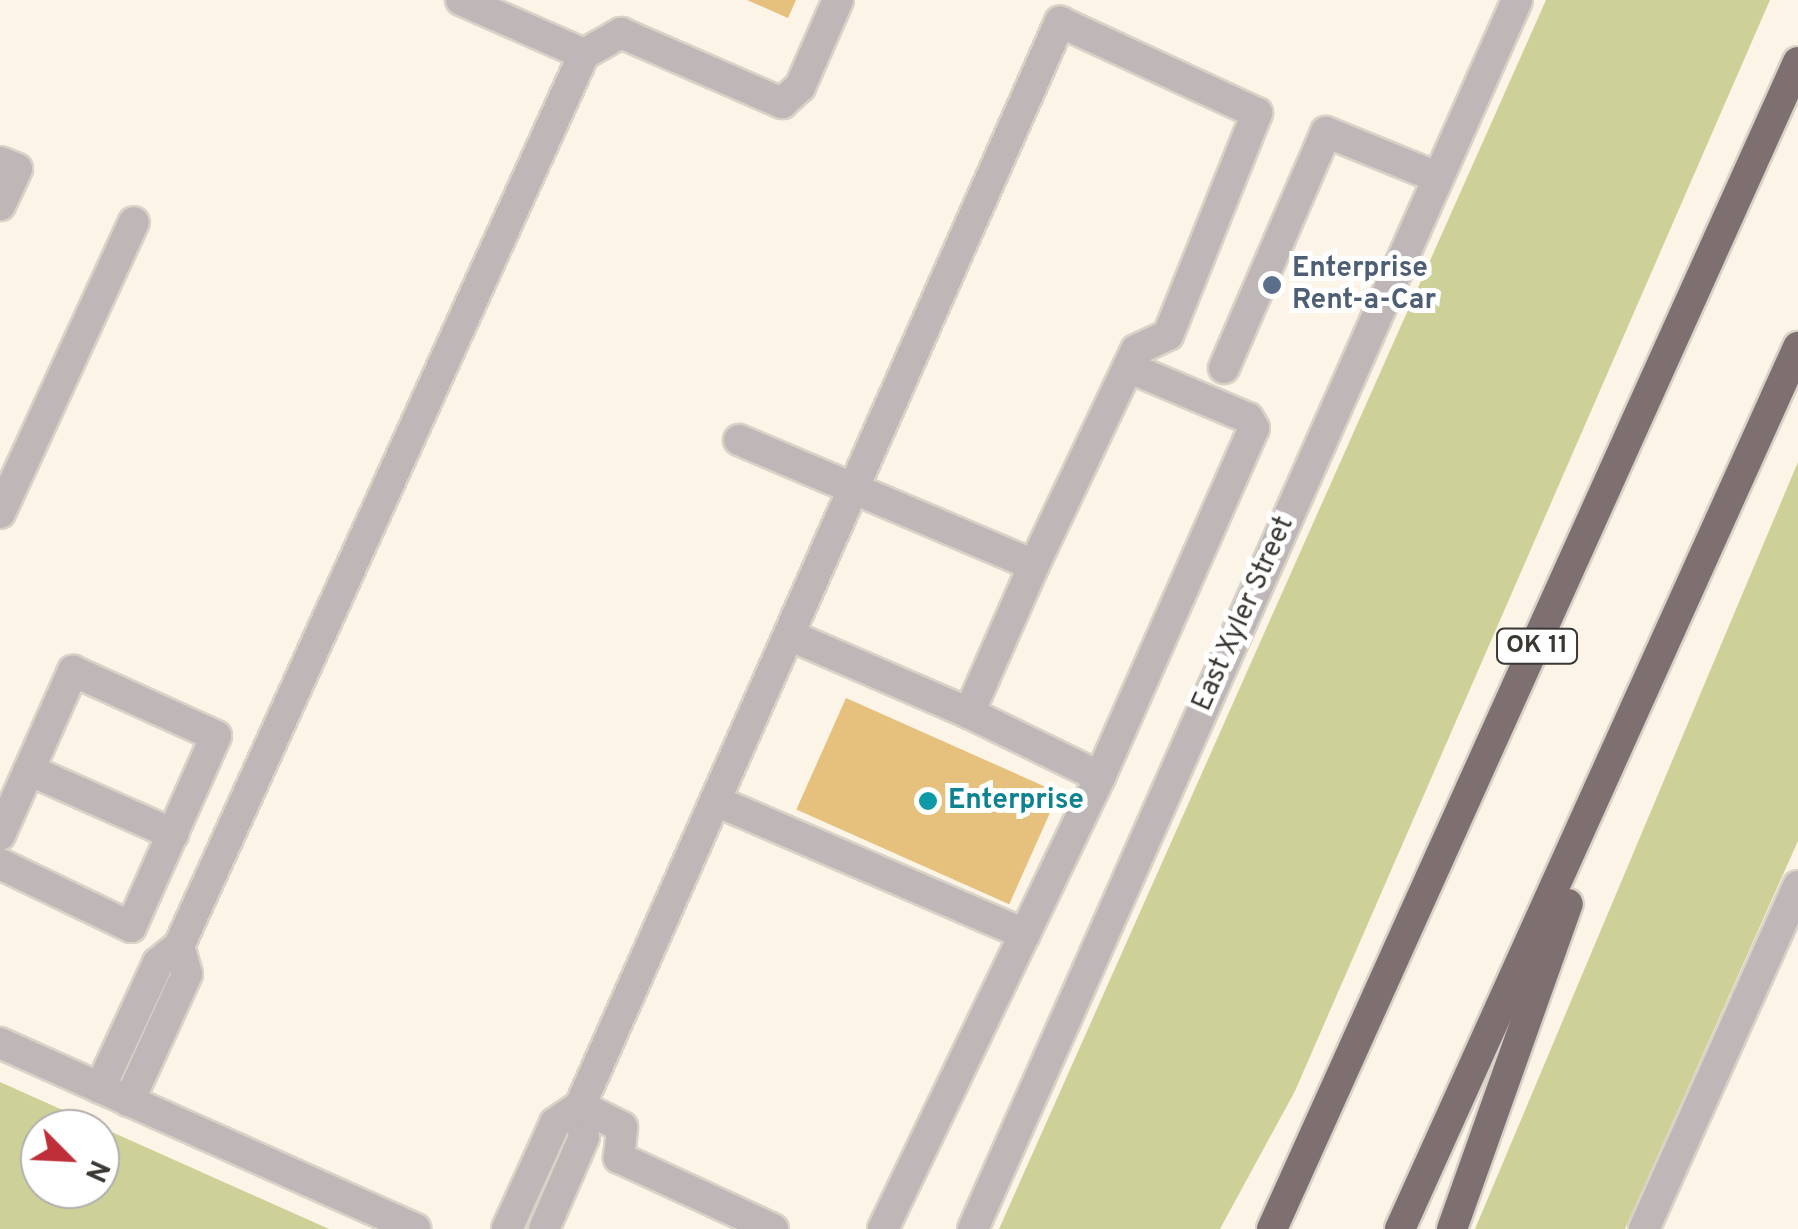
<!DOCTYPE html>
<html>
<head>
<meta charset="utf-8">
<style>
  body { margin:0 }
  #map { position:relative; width:1798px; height:1229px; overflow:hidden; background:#fbf4e7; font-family:Overpass,sans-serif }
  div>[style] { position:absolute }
  .green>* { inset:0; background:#ced197 }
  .building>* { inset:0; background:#e5c17d; transform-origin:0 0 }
  .roads { filter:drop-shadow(2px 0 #d8d2c7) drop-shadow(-2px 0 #d8d2c7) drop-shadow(0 2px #d8d2c7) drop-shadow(0 -2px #d8d2c7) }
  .minor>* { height:30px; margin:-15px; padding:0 15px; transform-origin:15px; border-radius:15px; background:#beb6b7 }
  .highway>* { height:30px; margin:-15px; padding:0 15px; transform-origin:15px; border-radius:15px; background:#7e6f71 }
  .dots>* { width:28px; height:28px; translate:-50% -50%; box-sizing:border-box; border:5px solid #fff; border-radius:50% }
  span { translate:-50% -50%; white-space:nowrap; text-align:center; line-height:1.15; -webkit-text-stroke:10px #fff; paint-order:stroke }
  .shield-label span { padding:2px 8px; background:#fff; border:2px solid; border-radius:8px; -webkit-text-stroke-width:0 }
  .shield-label { font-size:25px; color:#3b3833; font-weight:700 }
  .service-label { font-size:28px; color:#4e5e75; font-weight:700 }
  .left { translate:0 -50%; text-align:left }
  .street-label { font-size:28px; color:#3b3833 }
  .culture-label { font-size:28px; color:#0d838f; font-weight:700 }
  .north { position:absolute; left:20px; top:1109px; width:100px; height:100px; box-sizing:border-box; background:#fff; border:2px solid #b1afad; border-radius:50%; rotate:114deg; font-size:28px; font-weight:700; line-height:40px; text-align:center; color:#3b3833 }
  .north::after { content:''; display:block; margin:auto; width:35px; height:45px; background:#bf2f39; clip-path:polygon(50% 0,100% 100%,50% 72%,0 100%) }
</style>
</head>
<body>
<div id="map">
  <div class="green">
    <div style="clip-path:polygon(1546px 0,1770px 0,1295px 1091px,1220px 1229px,999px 1229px)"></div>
    <div style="clip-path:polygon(1798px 462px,1798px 841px,1625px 1229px,1475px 1229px)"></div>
    <div style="clip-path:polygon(evenodd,0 1082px,329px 1229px,0 1229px,0 1082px,40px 1129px,100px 1129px,100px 1189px,40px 1189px,40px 1129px)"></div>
  </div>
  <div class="building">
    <div style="clip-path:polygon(747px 0,796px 0,788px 18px)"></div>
    <div style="left:846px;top:698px;width:233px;height:122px;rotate:24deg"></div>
  </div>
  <div class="roads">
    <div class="minor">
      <div style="left:461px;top:0;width:134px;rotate:23.7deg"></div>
      <div style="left:0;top:162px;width:18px;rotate:22deg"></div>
      <div style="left:17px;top:169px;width:40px;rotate:115deg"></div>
      <div style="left:1224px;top:368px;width:257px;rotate:-66.6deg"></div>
      <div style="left:1326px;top:132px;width:120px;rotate:22.1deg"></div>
      <div style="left:739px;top:440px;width:320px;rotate:23deg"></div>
      <div style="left:0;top:513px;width:320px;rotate:-65.3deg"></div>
      <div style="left:791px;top:636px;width:194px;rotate:23.4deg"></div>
      <div style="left:29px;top:770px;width:158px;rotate:24deg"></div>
      <div style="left:718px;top:802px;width:334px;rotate:23.3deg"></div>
      <div style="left:0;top:835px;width:180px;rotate:-66deg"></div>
      <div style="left:73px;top:671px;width:157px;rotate:24.4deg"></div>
      <div style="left:216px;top:736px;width:209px;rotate:114deg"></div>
      <div style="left:131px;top:927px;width:145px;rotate:-154.3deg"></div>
      <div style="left:179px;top:946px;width:980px;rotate:-65.58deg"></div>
      <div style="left:584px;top:54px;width:43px;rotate:-29.6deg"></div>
      <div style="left:621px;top:33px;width:176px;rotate:23.5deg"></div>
      <div style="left:782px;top:103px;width:24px;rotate:-42deg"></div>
      <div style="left:800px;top:87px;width:95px;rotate:-66.4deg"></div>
      <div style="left:0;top:1043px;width:455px;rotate:24.1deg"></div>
      <div style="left:100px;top:1088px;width:138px;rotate:-65.1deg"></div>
      <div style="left:158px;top:963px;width:27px;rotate:-39deg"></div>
      <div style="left:179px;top:946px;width:29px;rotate:74deg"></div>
      <div style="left:187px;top:974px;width:140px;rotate:114.5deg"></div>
      <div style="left:507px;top:1229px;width:116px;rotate:-65.6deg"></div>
      <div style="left:555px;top:1123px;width:30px;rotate:-34deg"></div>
      <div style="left:580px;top:1106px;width:31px;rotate:83deg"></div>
      <div style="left:584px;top:1137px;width:100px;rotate:113.5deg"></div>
      <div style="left:773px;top:1229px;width:170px;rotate:-155.2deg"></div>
      <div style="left:619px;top:1158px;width:31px;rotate:-84deg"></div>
      <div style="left:622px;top:1127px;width:47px;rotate:-153.4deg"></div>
      <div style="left:580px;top:1106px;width:1186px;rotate:-66.12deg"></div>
      <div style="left:1060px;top:22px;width:217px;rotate:24.8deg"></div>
      <div style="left:1257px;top:113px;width:239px;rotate:111.8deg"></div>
      <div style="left:1168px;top:335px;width:35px;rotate:155deg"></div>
      <div style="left:1136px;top:350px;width:19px;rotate:115deg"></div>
      <div style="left:1128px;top:367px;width:219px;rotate:115.4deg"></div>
      <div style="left:1034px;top:565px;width:162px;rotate:113.7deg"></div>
      <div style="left:969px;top:713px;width:146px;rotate:26deg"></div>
      <div style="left:1100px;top:777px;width:381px;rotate:-66.2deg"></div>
      <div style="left:1254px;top:428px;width:12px;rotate:-121deg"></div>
      <div style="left:1248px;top:418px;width:130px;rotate:-157deg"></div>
      <div style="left:883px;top:1229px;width:501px;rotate:-64.35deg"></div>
      <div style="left:973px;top:1229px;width:1344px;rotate:-66.12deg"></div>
      <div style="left:1644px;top:1229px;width:376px;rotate:-65.8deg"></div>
    </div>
    <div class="highway">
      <div style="left:1272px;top:1229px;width:1280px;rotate:-65.74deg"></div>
      <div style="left:1400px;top:1229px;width:968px;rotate:-65.71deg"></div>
      <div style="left:1452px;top:1229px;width:345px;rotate:-70.4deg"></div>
    </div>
  </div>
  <div class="dots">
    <div style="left:1272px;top:285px;background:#5c6f8a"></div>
    <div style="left:928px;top:801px;background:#0f9aa8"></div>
  </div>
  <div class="shield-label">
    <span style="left:1537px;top:646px">OK 11</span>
  </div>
  <div class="service-label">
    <span class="left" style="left:1292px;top:285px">Enterprise<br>Rent-a-Car</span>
  </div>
  <div class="street-label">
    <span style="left:1244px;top:614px;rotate:-66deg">East Xyler Street</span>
  </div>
  <div class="culture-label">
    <span class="left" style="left:948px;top:801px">Enterprise</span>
  </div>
  <div class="north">N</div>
</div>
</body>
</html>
